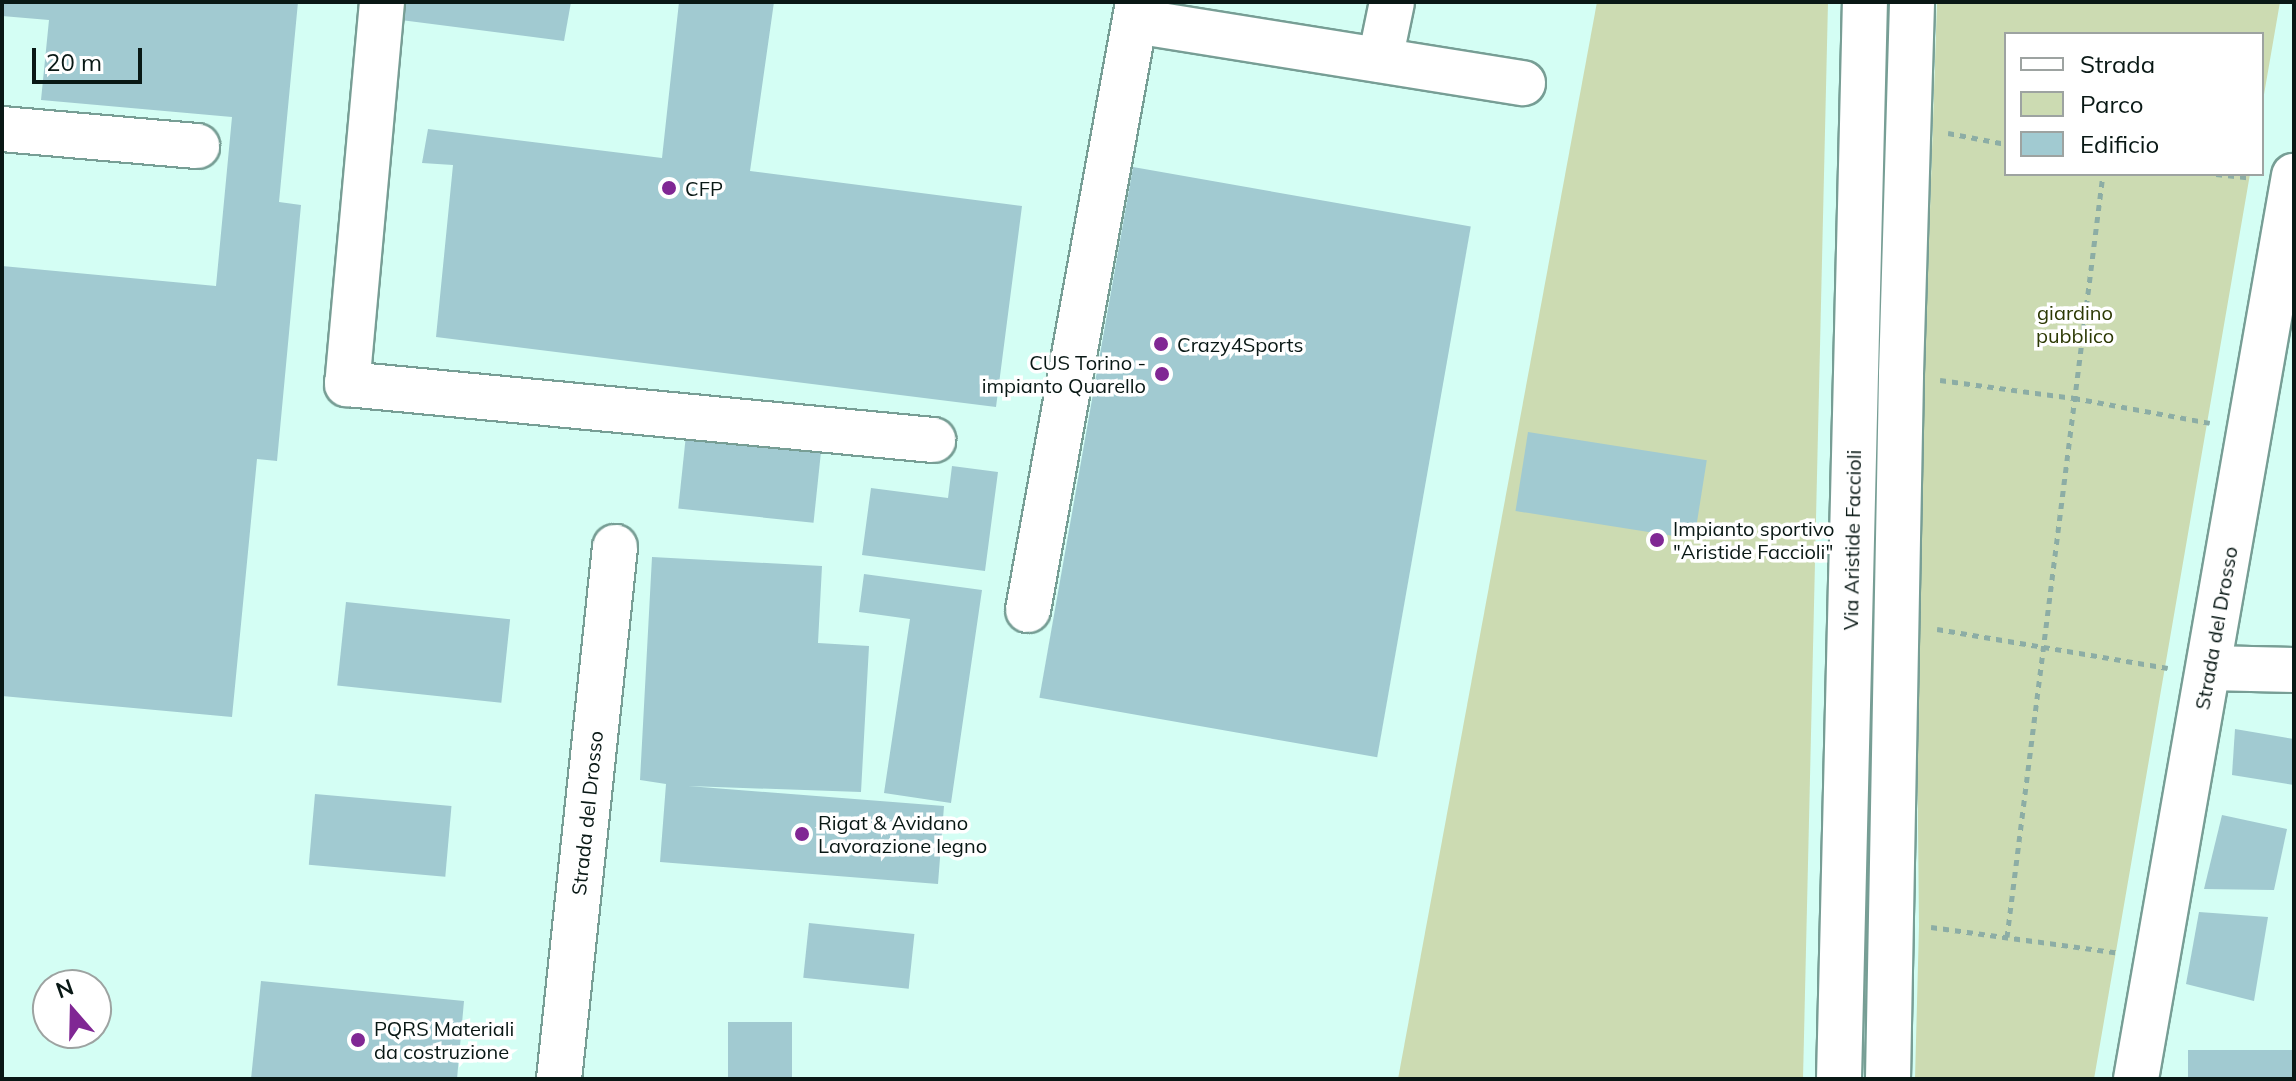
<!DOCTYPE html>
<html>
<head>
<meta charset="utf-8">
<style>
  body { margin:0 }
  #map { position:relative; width:2296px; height:1081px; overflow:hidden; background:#d4fef4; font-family:Mulish,sans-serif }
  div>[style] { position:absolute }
  .green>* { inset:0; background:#ccdbb2 }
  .building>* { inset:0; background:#a1cad1; transform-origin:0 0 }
  .path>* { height:5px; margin-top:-2.5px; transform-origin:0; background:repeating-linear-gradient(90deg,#8cada5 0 6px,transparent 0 12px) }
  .roads { filter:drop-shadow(2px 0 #779e95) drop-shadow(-2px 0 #779e95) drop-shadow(0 2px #779e95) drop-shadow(0 -2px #779e95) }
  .minor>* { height:44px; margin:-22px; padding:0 22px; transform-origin:22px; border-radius:22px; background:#fff }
  .dots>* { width:22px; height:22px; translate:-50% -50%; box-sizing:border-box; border:4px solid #fff; border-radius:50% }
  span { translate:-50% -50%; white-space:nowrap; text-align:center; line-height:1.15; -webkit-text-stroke:7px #fff; paint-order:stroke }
  .poi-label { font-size:20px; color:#091815 }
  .left { translate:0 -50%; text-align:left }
  .right { translate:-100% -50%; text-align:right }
  .park-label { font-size:20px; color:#2c3904 }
  .street-label { font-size:20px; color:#091815 }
  .frame { position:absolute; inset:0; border:4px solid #091815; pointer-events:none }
  .legend { position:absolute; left:2004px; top:32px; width:260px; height:144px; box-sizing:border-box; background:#fff; border:2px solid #9da3a1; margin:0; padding:10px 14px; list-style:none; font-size:24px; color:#091815 }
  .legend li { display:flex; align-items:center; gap:16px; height:40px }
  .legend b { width:40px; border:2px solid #9da3a1 }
  .north { position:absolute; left:32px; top:969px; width:80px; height:80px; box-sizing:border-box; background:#fff; border:2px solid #9da3a1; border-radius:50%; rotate:340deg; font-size:22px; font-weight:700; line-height:32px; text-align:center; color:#091815 }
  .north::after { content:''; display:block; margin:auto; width:28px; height:36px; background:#802794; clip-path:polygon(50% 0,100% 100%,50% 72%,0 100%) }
  .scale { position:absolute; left:32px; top:48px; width:110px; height:36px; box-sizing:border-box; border:4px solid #091815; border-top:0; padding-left:10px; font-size:24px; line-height:28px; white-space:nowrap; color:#091815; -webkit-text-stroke:6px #fff; paint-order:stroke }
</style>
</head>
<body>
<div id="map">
  <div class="green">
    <div style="clip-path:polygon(1597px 2px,1828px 2px,1803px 1079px,1398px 1079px)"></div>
    <div style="clip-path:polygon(1937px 2px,2280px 2px,2262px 106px,2262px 34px,2006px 34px,2006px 174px,2250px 174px,2094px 1079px,1915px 1079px,1919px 926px,1916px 626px)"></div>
  </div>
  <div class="building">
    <div style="clip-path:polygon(2px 2px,298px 2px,279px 202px,301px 205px,277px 461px,257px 459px,232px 717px,2px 696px,2px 266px,216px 286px,232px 117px,41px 100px,49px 20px,2px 16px)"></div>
    <div style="clip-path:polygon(395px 2px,571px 2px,564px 41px,393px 19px)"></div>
    <div style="clip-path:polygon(679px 2px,774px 2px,750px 171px,1022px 206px,996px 407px,436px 337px,453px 165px,422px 163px,428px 129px,662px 158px)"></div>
    <div style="left:1133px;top:167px;width:343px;height:539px;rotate:10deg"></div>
    <div style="left:1528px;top:432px;width:181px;height:80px;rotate:9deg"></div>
    <div style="left:686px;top:435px;width:136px;height:74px;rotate:6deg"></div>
    <div style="clip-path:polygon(952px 466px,998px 472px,985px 571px,862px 555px,871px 488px,948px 498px)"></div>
    <div style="clip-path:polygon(652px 557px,822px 566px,818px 643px,869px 646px,861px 792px,688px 786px,944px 806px,938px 884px,660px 862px,666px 784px,640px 780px)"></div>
    <div style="clip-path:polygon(864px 574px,982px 590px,951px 803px,884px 793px,910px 619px,859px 612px)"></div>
    <div style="left:346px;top:602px;width:165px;height:84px;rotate:6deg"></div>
    <div style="clip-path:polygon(2235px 729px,2294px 739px,2294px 785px,2232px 775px)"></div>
    <div style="left:315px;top:794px;width:137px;height:71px;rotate:5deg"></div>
    <div style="clip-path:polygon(2222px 815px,2287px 829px,2274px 890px,2204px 889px)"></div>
    <div style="clip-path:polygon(2199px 912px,2268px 917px,2254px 1001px,2186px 984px)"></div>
    <div style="left:809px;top:923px;width:106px;height:55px;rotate:6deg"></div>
    <div style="clip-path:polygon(261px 981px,464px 1001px,457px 1079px,251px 1079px)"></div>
    <div style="left:728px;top:1022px;width:64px;height:57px"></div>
    <div style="left:2293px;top:1050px;width:29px;height:105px;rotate:90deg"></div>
  </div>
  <div class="path">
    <div style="left:1948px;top:133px;width:59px;rotate:10.7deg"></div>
    <div style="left:2216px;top:174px;width:36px;rotate:6deg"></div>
    <div style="left:1940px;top:380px;width:135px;rotate:7.7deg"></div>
    <div style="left:2074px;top:398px;width:138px;rotate:10.4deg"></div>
    <div style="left:1937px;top:629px;width:234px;rotate:9.6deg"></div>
    <div style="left:1931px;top:927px;width:191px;rotate:7.8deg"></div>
    <div style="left:2007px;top:937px;width:769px;rotate:-82.83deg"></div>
  </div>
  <div class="roads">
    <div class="minor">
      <div style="left:382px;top:2px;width:384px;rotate:95.2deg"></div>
      <div style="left:347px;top:384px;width:589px;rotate:5.46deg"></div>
      <div style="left:1135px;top:21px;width:393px;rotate:9.1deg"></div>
      <div style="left:1380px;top:60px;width:59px;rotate:-78.3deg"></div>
      <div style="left:2px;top:129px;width:196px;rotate:5deg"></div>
      <div style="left:1028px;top:610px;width:618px;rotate:-79.74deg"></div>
      <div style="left:2209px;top:668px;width:85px;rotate:1.3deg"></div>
      <div style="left:559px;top:1079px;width:535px;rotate:-83.99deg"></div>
      <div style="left:1839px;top:1079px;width:1077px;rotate:-88.62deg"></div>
      <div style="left:1888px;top:1079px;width:705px;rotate:-88.94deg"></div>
      <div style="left:1901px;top:374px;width:372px;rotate:-88.3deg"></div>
      <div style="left:2136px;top:1079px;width:917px;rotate:-80.08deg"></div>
    </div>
  </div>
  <div class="dots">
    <div style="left:669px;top:188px;background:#802794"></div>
    <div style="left:1161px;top:344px;background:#802794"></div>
    <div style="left:1162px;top:374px;background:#802794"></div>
    <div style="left:1657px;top:540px;background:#802794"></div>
    <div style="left:802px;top:834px;background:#802794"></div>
    <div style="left:358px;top:1040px;background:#802794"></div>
  </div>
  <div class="poi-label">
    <span class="left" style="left:685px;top:188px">CFP</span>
    <span class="left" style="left:1177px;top:344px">Crazy4Sports</span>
    <span class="right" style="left:1146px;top:374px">CUS Torino -<br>impianto Quarello</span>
    <span class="left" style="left:1673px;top:540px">Impianto sportivo<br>"Aristide Faccioli"</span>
    <span class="left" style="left:818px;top:834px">Rigat &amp; Avidano<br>Lavorazione legno</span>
    <span class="left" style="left:374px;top:1040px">PQRS Materiali<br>da costruzione</span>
  </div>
  <div class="park-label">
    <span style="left:2075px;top:324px">giardino<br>pubblico</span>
  </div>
  <div class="street-label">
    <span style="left:1852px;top:540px;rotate:-89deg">Via Aristide Faccioli</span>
    <span style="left:2216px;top:628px;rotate:-80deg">Strada del Drosso</span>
    <span style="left:587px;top:813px;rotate:-84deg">Strada del Drosso</span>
  </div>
  <div class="frame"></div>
  <ul class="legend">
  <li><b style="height:10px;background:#fff"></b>Strada</li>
  <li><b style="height:22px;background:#ccdbb2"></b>Parco</li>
  <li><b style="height:22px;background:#a1cad1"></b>Edificio</li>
  </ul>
  <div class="north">N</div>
  <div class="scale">20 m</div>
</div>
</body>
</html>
